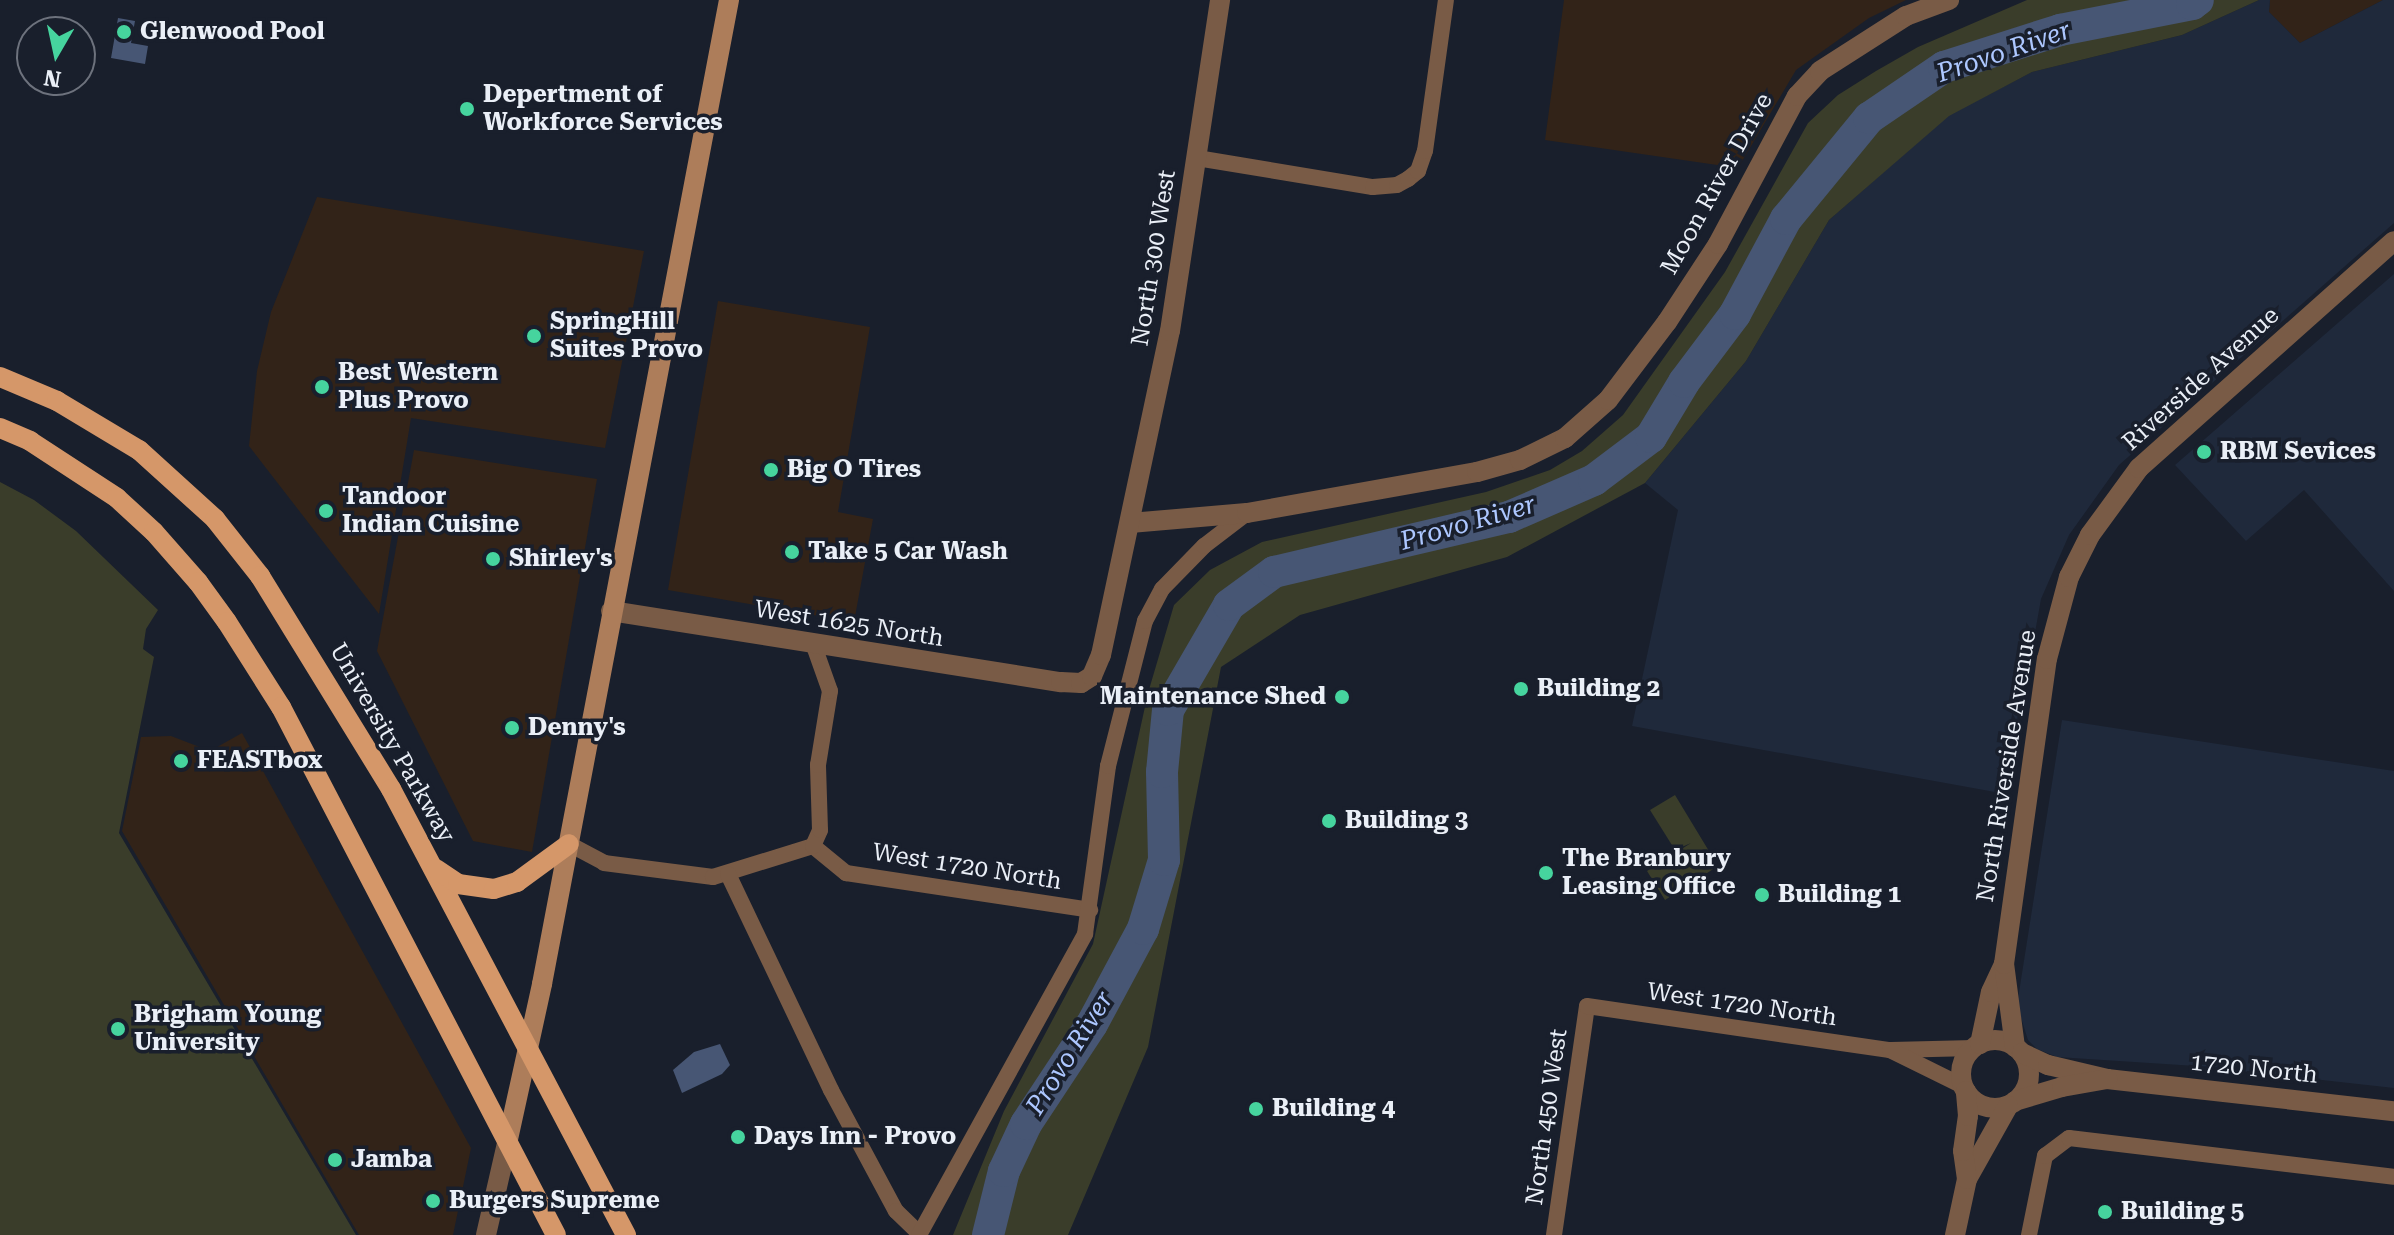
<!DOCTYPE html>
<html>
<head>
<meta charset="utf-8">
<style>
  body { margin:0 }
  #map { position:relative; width:2394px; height:1235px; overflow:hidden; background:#191f2c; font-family:"Roboto Serif",serif }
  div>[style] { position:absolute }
  .commercial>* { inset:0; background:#322318 }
  .built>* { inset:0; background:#1f293b }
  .green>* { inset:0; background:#3a3d2a }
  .water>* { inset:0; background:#475674 }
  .river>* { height:32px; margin:-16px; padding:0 16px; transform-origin:16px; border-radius:16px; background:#475674 }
  .minor>* { height:16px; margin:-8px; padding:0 8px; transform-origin:8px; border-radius:8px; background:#795b46 }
  .tertiary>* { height:20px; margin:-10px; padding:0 10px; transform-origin:10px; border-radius:10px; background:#795b46 }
  .tertiary>.ring { margin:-10px; padding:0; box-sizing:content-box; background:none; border:20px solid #795b46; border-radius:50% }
  .secondary>* { height:20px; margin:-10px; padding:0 10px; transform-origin:10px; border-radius:10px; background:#ad7d5a }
  .primary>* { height:20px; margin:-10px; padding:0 10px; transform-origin:10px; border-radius:10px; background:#d59769 }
  .dots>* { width:22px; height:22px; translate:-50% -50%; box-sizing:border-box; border:4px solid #191f2c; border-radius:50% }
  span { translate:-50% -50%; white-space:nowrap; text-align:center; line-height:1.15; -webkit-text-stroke:7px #191f2c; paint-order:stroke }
  .poi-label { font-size:24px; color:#eaeff7; font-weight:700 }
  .left { translate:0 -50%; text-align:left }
  .right { translate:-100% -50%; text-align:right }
  .street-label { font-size:24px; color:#eaeff7 }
  .water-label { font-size:26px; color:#adc7ff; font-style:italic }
  .north { position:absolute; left:16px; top:16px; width:80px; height:80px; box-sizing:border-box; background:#191f2c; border:2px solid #6d727d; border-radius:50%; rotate:189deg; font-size:22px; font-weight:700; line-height:32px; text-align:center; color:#eaeff7 }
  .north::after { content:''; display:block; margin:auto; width:28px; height:36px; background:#46d49e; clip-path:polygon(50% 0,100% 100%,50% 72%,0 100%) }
</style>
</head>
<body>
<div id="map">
  <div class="commercial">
    <div style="clip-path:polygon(1564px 0,1906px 0,1869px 18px,1796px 70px,1738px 168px,1545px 140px)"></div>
    <div style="clip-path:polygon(2270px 0,2383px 0,2300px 43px,2269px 12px)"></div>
    <div style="clip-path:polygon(317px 197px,644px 251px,605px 448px,411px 418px,379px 614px,249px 446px,257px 371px,271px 312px)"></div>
    <div style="clip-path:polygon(718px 301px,870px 327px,838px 512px,873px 519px,854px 622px,668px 590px)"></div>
    <div style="clip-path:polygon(414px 450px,597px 479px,532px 852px,473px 841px,377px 651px)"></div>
    <div style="clip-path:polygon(242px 733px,471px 1148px,453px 1235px,359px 1235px,122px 831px,141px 737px,171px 736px,210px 751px)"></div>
  </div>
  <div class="built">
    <div style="clip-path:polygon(2259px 0,2270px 0,2269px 12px,2300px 43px,2383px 0,2394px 0,2394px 223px,2119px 465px,2069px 535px,2041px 599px,2006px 794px,1632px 726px,1678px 510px,1645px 483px,1746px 361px,1829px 220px,1949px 115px,2032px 72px,2182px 35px)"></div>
    <div style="clip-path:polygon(2394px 274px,2394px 591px,2304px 490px,2246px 541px,2175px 465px)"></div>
    <div style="clip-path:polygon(2062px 720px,2394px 771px,2394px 1088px,2196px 1066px,2057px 1057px,2037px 1049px,2028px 1040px,2017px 1005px)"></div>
  </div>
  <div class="green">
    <div style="clip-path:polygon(2027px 0,2259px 0,2182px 35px,2032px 72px,1949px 116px,1829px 220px,1746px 361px,1645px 483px,1507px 557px,1300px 615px,1221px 667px,1148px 1047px,1068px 1235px,953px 1235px,1004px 1111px,1093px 944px,1148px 693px,1174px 605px,1210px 570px,1262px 542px,1486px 492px,1550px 470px,1582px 451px,1623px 415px,1725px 272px,1808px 123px,1838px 95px,1876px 71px,1918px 47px)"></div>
    <div style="clip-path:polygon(0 482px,34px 500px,76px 531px,158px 610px,146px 629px,143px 649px,154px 657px,119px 833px,356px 1235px,0 1235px)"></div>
    <div style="clip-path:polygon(1675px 795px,1718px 866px,1665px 900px,1647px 871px,1691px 843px,1675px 850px,1650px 810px)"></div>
  </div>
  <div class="water">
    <div style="clip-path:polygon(118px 18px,135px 21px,131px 43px,148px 46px,145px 64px,111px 58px)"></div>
    <div style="clip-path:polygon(720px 1044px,730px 1065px,722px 1074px,682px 1093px,673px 1070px,694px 1052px)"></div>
  </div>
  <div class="river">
    <div style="left:988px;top:1235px;width:66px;rotate:-76deg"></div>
    <div style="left:1004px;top:1171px;width:52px;rotate:-64.9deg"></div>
    <div style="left:1026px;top:1124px;width:120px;rotate:-56.6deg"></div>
    <div style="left:1092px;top:1024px;width:108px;rotate:-61.8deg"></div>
    <div style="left:1143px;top:929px;width:72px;rotate:-73.1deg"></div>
    <div style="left:1164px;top:860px;width:88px;rotate:-91.3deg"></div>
    <div style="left:1162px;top:772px;width:62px;rotate:-84.5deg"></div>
    <div style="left:1168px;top:710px;width:121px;rotate:-59.8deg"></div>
    <div style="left:1229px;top:605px;width:56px;rotate:-36.3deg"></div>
    <div style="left:1274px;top:572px;width:241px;rotate:-13.2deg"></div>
    <div style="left:1509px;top:517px;width:93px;rotate:-23.5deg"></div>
    <div style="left:1594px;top:480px;width:71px;rotate:-37deg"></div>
    <div style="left:1651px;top:437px;width:64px;rotate:-59deg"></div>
    <div style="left:1684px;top:382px;width:85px;rotate:-53.1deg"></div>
    <div style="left:1735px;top:314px;width:108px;rotate:-61.8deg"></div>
    <div style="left:1786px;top:219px;width:131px;rotate:-50.6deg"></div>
    <div style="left:1869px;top:118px;width:91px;rotate:-34.2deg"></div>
    <div style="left:1944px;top:67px;width:122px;rotate:-17.7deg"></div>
    <div style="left:2060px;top:30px;width:135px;rotate:-11.1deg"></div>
    <div style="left:2192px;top:4px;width:7px;rotate:-34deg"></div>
  </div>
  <div class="minor">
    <div style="left:1197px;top:158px;width:178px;rotate:9.4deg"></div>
    <div style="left:1373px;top:187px;width:24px;rotate:-5deg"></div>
    <div style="left:1397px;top:185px;width:13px;rotate:-29deg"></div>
    <div style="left:1408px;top:179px;width:13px;rotate:-39deg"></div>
    <div style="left:1418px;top:171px;width:21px;rotate:-71deg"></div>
    <div style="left:1425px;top:151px;width:152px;rotate:-82.1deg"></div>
    <div style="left:569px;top:844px;width:40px;rotate:28deg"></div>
    <div style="left:604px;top:863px;width:110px;rotate:7.3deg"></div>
    <div style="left:713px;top:877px;width:105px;rotate:-17.2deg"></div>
    <div style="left:813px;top:846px;width:43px;rotate:39.3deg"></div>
    <div style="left:846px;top:873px;width:247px;rotate:8.6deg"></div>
    <div style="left:813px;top:846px;width:17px;rotate:-66deg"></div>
    <div style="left:820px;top:830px;width:65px;rotate:-91.8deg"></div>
    <div style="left:818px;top:765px;width:75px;rotate:-80.8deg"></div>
    <div style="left:830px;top:691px;width:48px;rotate:-109.6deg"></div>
    <div style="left:728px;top:874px;width:239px;rotate:64.5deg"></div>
    <div style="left:831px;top:1090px;width:137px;rotate:61.8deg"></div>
    <div style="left:896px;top:1211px;width:33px;rotate:44deg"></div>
    <div style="left:1891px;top:1050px;width:83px;rotate:-1.4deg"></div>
    <div style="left:919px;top:1235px;width:344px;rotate:-61.1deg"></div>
    <div style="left:1085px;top:934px;width:170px;rotate:-82.2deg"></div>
    <div style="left:1108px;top:766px;width:150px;rotate:-75.7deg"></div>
    <div style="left:1145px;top:621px;width:36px;rotate:-62deg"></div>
    <div style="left:1162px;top:589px;width:60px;rotate:-45.7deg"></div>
    <div style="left:1204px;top:546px;width:54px;rotate:-37.5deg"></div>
    <div style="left:1554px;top:1235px;width:231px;rotate:-81.8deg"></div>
    <div style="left:1587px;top:1006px;width:306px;rotate:8.3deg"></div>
    <div style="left:1890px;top:1050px;width:81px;rotate:26.3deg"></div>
    <div style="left:2029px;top:1235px;width:81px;rotate:-78.6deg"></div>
    <div style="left:2045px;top:1156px;width:30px;rotate:-37deg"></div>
    <div style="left:2069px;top:1138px;width:327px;rotate:6.8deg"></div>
  </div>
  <div class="tertiary">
    <div style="left:1130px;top:523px;width:117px;rotate:-4.9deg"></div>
    <div style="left:1247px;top:513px;width:234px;rotate:-10.1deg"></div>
    <div style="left:1477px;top:472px;width:45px;rotate:-15.6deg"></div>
    <div style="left:1520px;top:460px;width:50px;rotate:-26.1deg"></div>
    <div style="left:1565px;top:438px;width:57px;rotate:-41.5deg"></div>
    <div style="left:1608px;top:400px;width:98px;rotate:-52.9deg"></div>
    <div style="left:1667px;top:322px;width:93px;rotate:-56.8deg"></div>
    <div style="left:1718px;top:244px;width:168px;rotate:-61.9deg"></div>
    <div style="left:1797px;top:96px;width:34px;rotate:-47deg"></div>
    <div style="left:1820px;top:71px;width:102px;rotate:-32.6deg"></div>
    <div style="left:1906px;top:16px;width:46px;rotate:-20.4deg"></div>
    <div style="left:611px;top:611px;width:456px;rotate:9deg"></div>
    <div style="left:1061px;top:682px;width:20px;rotate:3deg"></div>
    <div style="left:1081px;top:683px;width:13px;rotate:-32deg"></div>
    <div style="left:1092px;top:676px;width:23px;rotate:-67deg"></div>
    <div style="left:1101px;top:655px;width:331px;rotate:-78deg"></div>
    <div style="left:1170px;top:331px;width:335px;rotate:-81.4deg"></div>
    <div class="ring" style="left:1961px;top:1040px;width:48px;height:48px"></div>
    <div style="left:1980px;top:1044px;width:53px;rotate:-78.1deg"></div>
    <div style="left:1991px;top:992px;width:31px;rotate:-65deg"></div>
    <div style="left:2015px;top:1047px;width:84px;rotate:-97.5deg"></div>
    <div style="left:2004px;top:964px;width:308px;rotate:-82deg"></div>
    <div style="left:2047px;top:659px;width:85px;rotate:-75deg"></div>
    <div style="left:2069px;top:577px;width:47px;rotate:-63.4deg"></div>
    <div style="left:2090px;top:535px;width:83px;rotate:-53.8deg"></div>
    <div style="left:2139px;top:468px;width:341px;rotate:-41.7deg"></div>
    <div style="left:2022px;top:1053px;width:29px;rotate:25deg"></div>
    <div style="left:2048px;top:1065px;width:61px;rotate:13.3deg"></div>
    <div style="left:2107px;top:1079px;width:289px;rotate:6.4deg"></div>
    <div style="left:2015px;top:1101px;width:49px;rotate:-16.6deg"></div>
    <div style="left:2062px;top:1087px;width:46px;rotate:-10.1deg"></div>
    <div style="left:1967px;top:1179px;width:84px;rotate:-60.7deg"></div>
    <div style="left:486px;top:1235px;width:98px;rotate:-77.1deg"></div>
    <div style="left:1955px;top:1235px;width:57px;rotate:-77.9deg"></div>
    <div style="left:1967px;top:1179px;width:28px;rotate:-98deg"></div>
    <div style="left:1963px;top:1151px;width:35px;rotate:-82deg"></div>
    <div style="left:1968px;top:1116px;width:25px;rotate:-95deg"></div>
  </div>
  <div class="secondary">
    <div style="left:508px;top:1139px;width:159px;rotate:-77.6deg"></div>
    <div style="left:542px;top:984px;width:1002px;rotate:-79.24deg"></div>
  </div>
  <div class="primary">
    <div style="left:0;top:377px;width:62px;rotate:22.8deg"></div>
    <div style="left:57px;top:401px;width:96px;rotate:30.9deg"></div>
    <div style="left:139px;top:450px;width:103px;rotate:42.2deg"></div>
    <div style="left:215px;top:519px;width:73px;rotate:51.7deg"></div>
    <div style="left:260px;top:576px;width:250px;rotate:58.4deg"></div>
    <div style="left:391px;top:789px;width:504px;rotate:62.21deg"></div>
    <div style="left:0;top:428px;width:33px;rotate:23deg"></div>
    <div style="left:30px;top:441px;width:104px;rotate:33.2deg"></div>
    <div style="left:117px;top:498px;width:50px;rotate:42.6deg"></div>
    <div style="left:154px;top:532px;width:67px;rotate:48.7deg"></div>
    <div style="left:198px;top:582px;width:49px;rotate:54.1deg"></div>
    <div style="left:227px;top:622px;width:101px;rotate:57.6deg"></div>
    <div style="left:281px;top:707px;width:595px;rotate:62.49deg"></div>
    <div style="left:436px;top:869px;width:27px;rotate:34deg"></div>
    <div style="left:458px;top:884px;width:36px;rotate:8deg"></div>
    <div style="left:494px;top:889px;width:24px;rotate:-17deg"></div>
    <div style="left:517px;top:882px;width:64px;rotate:-36.2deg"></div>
  </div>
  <div class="dots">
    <div style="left:124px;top:32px;background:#46d49e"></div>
    <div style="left:467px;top:109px;background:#46d49e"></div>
    <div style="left:534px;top:336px;background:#46d49e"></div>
    <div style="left:322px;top:387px;background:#46d49e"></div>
    <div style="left:2204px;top:452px;background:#46d49e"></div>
    <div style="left:771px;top:470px;background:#46d49e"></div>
    <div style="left:326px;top:511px;background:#46d49e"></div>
    <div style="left:792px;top:552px;background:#46d49e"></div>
    <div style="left:493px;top:559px;background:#46d49e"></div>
    <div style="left:1521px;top:689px;background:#46d49e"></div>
    <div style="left:1342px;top:697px;background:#46d49e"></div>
    <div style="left:512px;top:728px;background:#46d49e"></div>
    <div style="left:181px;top:761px;background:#46d49e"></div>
    <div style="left:1329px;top:821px;background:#46d49e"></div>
    <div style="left:1546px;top:873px;background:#46d49e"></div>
    <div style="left:1762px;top:895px;background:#46d49e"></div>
    <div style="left:118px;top:1029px;background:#46d49e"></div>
    <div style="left:1256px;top:1109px;background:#46d49e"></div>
    <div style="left:738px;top:1137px;background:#46d49e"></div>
    <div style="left:335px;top:1160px;background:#46d49e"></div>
    <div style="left:433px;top:1201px;background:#46d49e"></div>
    <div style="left:2105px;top:1212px;background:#46d49e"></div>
  </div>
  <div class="poi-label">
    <span class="left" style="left:140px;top:32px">Glenwood Pool</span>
    <span class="left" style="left:483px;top:109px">Depertment of<br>Workforce Services</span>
    <span class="left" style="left:550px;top:336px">SpringHill<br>Suites Provo</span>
    <span class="left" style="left:338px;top:387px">Best Western<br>Plus Provo</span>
    <span class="left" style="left:2220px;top:452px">RBM Sevices</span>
    <span class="left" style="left:787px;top:470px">Big O Tires</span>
    <span class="left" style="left:342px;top:511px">Tandoor<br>Indian Cuisine</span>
    <span class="left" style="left:808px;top:552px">Take 5 Car Wash</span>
    <span class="left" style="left:509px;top:559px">Shirley's</span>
    <span class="left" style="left:1537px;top:689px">Building 2</span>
    <span class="right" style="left:1326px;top:697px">Maintenance Shed</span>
    <span class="left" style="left:528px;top:728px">Denny's</span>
    <span class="left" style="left:197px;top:761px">FEASTbox</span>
    <span class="left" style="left:1345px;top:821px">Building 3</span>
    <span class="left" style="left:1562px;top:873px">The Branbury<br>Leasing Office</span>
    <span class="left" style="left:1778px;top:895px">Building 1</span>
    <span class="left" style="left:134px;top:1029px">Brigham Young<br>University</span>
    <span class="left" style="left:1272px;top:1109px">Building 4</span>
    <span class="left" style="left:754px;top:1137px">Days Inn - Provo</span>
    <span class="left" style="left:351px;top:1160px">Jamba</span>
    <span class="left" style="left:449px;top:1201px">Burgers Supreme</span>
    <span class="left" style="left:2121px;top:1212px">Building 5</span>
  </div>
  <div class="street-label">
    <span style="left:1717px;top:184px;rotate:-61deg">Moon River Drive</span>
    <span style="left:1154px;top:258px;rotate:-81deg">North 300 West</span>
    <span style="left:2201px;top:379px;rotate:-42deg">Riverside Avenue</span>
    <span style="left:849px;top:624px;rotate:9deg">West 1625 North</span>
    <span style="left:392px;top:743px;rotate:60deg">University Parkway</span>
    <span style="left:2007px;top:766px;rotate:-81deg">North Riverside Avenue</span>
    <span style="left:967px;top:867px;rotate:9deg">West 1720 North</span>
    <span style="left:1742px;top:1005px;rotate:8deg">West 1720 North</span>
    <span style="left:2254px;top:1069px;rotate:6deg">1720 North</span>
    <span style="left:1547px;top:1117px;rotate:-82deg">North 450 West</span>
  </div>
  <div class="water-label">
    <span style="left:2004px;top:52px;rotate:-19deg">Provo River</span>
    <span style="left:1468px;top:523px;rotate:-16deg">Provo River</span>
    <span style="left:1070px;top:1053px;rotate:-58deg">Provo River</span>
  </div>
  <div class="north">N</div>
</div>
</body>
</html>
